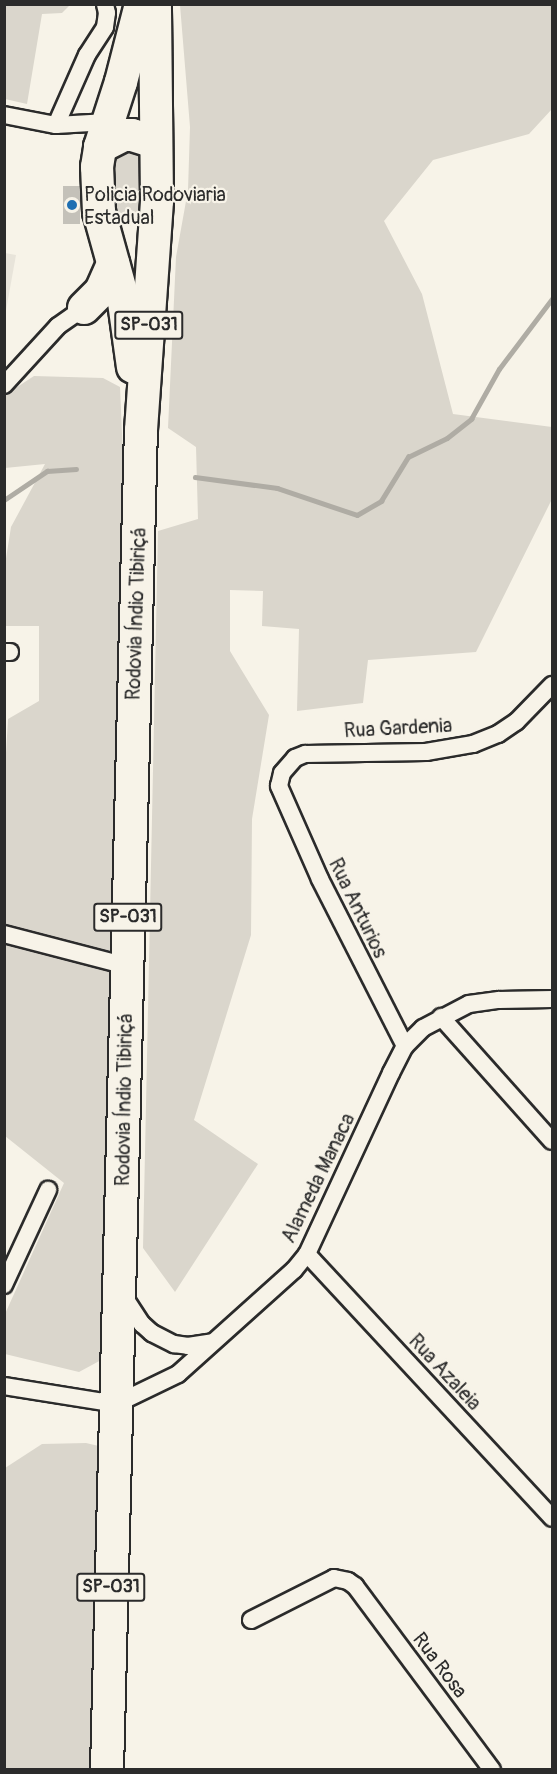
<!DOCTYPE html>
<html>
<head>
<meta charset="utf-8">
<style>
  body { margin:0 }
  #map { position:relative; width:557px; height:1774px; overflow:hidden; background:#f7f3e8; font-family:Pangolin,sans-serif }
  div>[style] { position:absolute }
  .built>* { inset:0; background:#e8e4da }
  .green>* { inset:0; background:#dad6cc }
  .stream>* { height:4.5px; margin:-2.25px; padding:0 2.25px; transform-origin:2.25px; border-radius:2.25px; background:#afaca4 }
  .building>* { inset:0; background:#c4c1b9; transform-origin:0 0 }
  .roads { filter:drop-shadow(2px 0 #2b2b2b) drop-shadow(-2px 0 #2b2b2b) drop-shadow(0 2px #2b2b2b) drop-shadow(0 -2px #2b2b2b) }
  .street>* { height:16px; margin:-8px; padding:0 8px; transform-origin:8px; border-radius:8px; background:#f7f3e8 }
  .highway>* { height:32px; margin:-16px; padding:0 16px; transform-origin:16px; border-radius:16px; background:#f7f3e8 }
  .dots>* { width:16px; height:16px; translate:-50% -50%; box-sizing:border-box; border:3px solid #f7f3e8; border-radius:50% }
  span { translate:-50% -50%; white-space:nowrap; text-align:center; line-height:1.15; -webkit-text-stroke:4.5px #f7f3e8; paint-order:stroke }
  .shield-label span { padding:2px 4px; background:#f7f3e8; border:2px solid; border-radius:4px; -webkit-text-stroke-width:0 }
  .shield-label { font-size:18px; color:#2b2b2b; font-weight:700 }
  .poi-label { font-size:20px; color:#2b2b2b }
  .left { translate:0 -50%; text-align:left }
  .street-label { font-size:20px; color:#2b2b2b }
  .frame { position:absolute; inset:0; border:6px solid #2b2b2b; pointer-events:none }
</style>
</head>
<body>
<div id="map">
  <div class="built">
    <div style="clip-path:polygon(5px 253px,16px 255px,5px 316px,4px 253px)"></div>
  </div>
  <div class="green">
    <div style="clip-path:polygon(5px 4px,70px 5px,62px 13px,42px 14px,27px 104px,5px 99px)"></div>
    <div style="clip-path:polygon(180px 5px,552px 5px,552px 109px,529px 134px,433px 160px,384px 221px,422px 294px,453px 414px,552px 427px,552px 499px,476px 652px,368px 660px,363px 703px,297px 711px,299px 629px,262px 626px,263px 591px,230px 590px,230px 651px,269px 715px,252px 819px,251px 935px,194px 1120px,258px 1164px,175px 1292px,143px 1248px,158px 531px,198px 519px,196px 447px,168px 428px,176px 257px,188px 190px,190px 127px)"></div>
    <div style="clip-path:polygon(118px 146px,143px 152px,141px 217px,130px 226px,121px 226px,111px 208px,110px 165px)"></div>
    <div style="clip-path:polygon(34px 376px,103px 378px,120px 387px,126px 527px,103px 1359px,79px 1372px,5px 1354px,5px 1314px,64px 1183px,5px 1136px,4px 787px,8px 719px,39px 701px,39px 626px,5px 626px,4px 571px,11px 527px,45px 464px,5px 468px,5px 395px)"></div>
    <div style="clip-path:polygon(86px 1443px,103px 1447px,93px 1769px,5px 1770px,5px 1468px,42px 1444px)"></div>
  </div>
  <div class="stream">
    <div style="left:195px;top:477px;width:83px;rotate:7.6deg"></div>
    <div style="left:277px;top:488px;width:84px;rotate:18.6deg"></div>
    <div style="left:357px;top:515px;width:28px;rotate:-30deg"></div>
    <div style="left:381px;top:501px;width:52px;rotate:-58.5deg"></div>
    <div style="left:408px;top:457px;width:43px;rotate:-26deg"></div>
    <div style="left:447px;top:438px;width:31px;rotate:-38deg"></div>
    <div style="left:471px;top:419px;width:57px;rotate:-60.8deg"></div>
    <div style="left:499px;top:369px;width:88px;rotate:-52.9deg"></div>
    <div style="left:4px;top:500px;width:52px;rotate:-34deg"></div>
    <div style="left:47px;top:471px;width:29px;rotate:-4deg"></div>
  </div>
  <div class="building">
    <div style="left:80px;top:186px;width:38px;height:17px;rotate:90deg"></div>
  </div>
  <div class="roads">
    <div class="street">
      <div style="left:4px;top:115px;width:53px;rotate:10.9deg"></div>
      <div style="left:56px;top:125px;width:52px;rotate:-3.3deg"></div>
      <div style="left:56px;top:125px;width:77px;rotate:-66.1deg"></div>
      <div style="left:87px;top:55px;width:33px;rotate:-57deg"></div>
      <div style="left:105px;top:27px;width:14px;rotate:-82deg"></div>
      <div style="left:107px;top:13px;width:9px;rotate:-103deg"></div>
      <div style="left:4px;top:385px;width:80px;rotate:-47.5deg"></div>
      <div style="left:58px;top:326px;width:32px;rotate:-35deg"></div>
      <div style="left:4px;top:652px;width:6px"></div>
      <div style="left:4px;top:934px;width:127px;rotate:14.6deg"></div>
      <div style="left:441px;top:1017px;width:166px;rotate:48.2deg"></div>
      <div style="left:405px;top:1046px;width:187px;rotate:-117deg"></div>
      <div style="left:320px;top:879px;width:102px;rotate:-113.8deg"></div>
      <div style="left:279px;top:786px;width:13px;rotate:-77deg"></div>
      <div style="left:282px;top:773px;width:20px;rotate:-49deg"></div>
      <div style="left:295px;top:758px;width:11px;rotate:-22deg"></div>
      <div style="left:305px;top:754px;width:121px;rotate:-0.9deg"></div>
      <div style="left:426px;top:752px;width:48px;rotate:-9.7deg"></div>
      <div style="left:473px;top:744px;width:27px;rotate:-22deg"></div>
      <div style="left:498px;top:734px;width:22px;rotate:-34deg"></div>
      <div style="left:516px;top:722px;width:52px;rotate:-45.8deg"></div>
      <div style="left:307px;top:1254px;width:360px;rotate:47.1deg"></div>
      <div style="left:4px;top:1285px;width:105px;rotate:-65.1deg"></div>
      <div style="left:123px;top:1295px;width:35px;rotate:57deg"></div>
      <div style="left:142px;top:1324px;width:13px;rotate:42deg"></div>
      <div style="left:152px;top:1333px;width:25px;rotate:27deg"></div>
      <div style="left:174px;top:1344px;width:14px;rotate:8deg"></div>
      <div style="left:188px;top:1346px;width:25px;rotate:-9deg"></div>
      <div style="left:4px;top:1386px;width:113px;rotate:9.1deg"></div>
      <div style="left:116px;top:1404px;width:69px;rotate:-25.8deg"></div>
      <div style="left:178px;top:1374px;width:156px;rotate:-41.9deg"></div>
      <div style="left:294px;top:1270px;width:21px;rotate:-51deg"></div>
      <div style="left:307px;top:1254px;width:200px;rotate:-65.1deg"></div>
      <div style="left:391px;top:1073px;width:30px;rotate:-63deg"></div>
      <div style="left:405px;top:1046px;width:25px;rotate:-45deg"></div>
      <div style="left:423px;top:1028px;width:52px;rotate:-27.6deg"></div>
      <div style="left:469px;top:1004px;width:30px;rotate:-8deg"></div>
      <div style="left:499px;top:1000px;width:53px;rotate:-1.1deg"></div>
      <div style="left:251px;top:1620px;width:93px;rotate:-26.8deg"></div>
      <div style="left:334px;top:1578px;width:14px;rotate:12deg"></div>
      <div style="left:348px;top:1581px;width:9px;rotate:36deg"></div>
      <div style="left:355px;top:1586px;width:229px;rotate:53.3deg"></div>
    </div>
    <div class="highway">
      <div style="left:100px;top:147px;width:27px;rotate:-27deg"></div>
      <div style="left:124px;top:135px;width:8px"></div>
      <div style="left:132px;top:135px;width:21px;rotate:17deg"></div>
      <div style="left:84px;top:308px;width:24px;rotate:-45deg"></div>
      <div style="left:101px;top:291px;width:30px;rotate:-66deg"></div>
      <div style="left:133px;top:367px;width:66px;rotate:-97.9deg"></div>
      <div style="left:124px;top:302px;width:93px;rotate:-105.5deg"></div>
      <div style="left:99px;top:212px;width:45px;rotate:-92.5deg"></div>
      <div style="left:97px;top:167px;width:20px;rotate:-81deg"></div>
      <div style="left:100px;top:147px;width:68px;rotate:-72.1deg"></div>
      <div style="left:121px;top:82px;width:81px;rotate:-75.6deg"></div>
      <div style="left:107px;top:1770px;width:1340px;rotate:-88.55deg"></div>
      <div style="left:141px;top:430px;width:230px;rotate:-86deg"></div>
      <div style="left:157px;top:201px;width:197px;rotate:-90.6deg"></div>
    </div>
  </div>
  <div class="dots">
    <div style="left:72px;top:205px;background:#1f6fb2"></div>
  </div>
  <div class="shield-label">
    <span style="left:149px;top:325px">SP-031</span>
    <span style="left:128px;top:917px">SP-031</span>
    <span style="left:111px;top:1587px">SP-031</span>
  </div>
  <div class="poi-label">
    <span class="left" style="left:84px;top:206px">Policia Rodoviaria<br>Estadual</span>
  </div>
  <div class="street-label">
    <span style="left:136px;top:614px;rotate:-88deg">Rodovia Índio Tibiriçá</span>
    <span style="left:398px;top:728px;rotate:-3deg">Rua Gardenia</span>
    <span style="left:358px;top:908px;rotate:64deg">Rua Anturios</span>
    <span style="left:124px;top:1100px;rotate:-89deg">Rodovia Índio Tibiriçá</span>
    <span style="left:318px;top:1178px;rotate:-64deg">Alameda Manaca</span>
    <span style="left:445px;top:1372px;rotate:47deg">Rua Azaleia</span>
    <span style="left:440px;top:1665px;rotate:53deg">Rua Rosa</span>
  </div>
  <div class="frame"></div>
</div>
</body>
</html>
